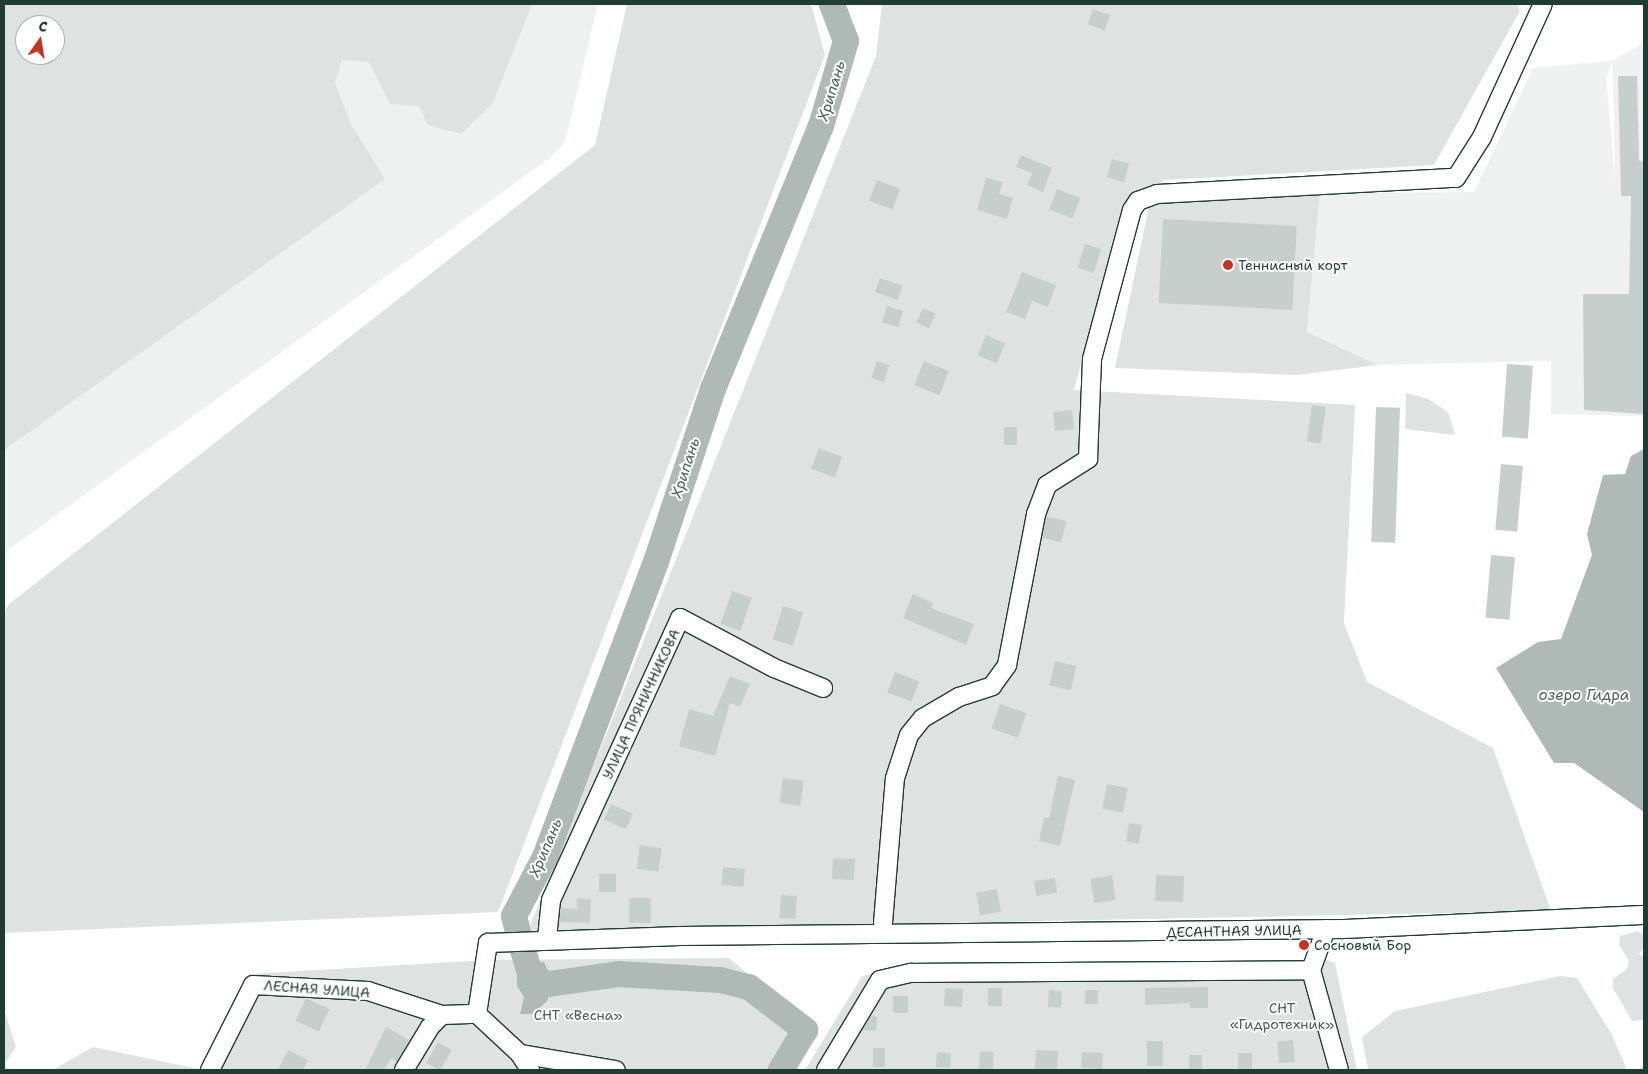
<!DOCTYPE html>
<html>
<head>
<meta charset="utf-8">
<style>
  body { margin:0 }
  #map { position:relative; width:1648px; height:1074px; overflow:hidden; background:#fff; font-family:"Shantell Sans",sans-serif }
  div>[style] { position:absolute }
  .built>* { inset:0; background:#eef1f0 }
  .green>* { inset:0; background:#dee3e2 }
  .water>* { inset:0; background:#afbab7 }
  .river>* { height:26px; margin:-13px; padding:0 13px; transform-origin:13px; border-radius:13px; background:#afbab7 }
  .building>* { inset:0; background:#c7cfcc; transform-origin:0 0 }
  .roads { filter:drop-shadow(1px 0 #1f3d34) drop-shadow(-1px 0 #1f3d34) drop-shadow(0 1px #1f3d34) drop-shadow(0 -1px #1f3d34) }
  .minor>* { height:18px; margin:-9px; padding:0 9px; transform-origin:9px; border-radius:9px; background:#fff }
  .dots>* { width:14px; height:14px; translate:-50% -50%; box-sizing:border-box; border:2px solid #fff; border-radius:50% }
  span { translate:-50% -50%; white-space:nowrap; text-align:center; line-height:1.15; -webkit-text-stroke:4px #fff; paint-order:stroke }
  .poi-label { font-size:14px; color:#1f3d34 }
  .left { translate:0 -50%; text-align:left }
  .street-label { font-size:14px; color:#1f3d34 }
  .park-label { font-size:14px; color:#455e57 }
  .water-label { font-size:15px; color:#4a625b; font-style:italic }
  .frame { position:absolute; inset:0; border:5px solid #1f3d34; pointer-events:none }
  .north { position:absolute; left:15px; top:15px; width:50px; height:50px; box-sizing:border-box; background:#fff; border:1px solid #a5b1ae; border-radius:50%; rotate:13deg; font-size:14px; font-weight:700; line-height:20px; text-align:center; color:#1f3d34 }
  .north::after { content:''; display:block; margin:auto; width:18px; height:22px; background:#c8321e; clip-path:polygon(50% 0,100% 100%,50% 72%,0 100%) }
</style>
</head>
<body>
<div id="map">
  <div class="built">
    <div style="clip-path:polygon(evenodd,4px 4px,598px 4px,568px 130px,563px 145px,551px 157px,4px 553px,4px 4px,25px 25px,55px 25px,55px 55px,25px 55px,25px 25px)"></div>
    <div style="clip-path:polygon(evenodd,1644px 43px,1644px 416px,1551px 414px,1551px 361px,1378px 365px,1307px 332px,1320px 193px,1474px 192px,1533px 68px,1612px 61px,1644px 43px,1612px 63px,1613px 77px,1615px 180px,1606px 77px,1612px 63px)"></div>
  </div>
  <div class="green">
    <div style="clip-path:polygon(evenodd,4px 4px,532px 4px,493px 103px,461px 134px,428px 125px,419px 106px,390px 104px,369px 62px,342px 60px,335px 83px,351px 124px,385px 179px,4px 450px,4px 4px,25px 25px,55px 25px,55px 55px,25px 55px,25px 25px)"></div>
    <div style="clip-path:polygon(627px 4px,811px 4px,825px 55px,498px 912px,4px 933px,4px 612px,9px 604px,595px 145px)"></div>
    <div style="clip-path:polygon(882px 4px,1517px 4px,1520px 11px,1434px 165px,1165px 180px,1123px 207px,1074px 390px,1355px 405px,1344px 623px,1367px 682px,1493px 748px,1551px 911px,528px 931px,876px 56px)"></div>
    <div style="clip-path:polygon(1320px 193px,1307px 332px,1378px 365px,1296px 375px,1115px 368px,1150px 202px)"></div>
    <div style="clip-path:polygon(1406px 393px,1428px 399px,1448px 412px,1455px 435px,1405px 429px)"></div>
    <div style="clip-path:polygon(1638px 931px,1644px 936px,1644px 948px,1639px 954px,1644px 956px,1644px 1020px,1632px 1021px,1613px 988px,1613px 979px,1627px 969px,1629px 961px,1619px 945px,1620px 936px)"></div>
    <div style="clip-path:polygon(729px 958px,817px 1032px,793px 1070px,53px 1070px,93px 1047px,199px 1069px,249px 974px,488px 960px)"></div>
    <div style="clip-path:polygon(1327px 960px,1335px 963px,1357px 1070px,805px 1070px,862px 976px,892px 970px)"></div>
    <div style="clip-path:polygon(1560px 976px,1577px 978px,1612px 1035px,1627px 1070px,1368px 1070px,1362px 1037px,1395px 1011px)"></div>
    <div style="clip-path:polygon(4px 1009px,16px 1047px,4px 1065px)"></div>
  </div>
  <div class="water">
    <div style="clip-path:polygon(1644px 449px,1644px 812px,1574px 763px,1554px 763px,1496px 668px,1538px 642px,1561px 639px,1592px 555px,1587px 534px,1603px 475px,1625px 474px,1631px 456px)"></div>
    <div style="clip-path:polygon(544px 962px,549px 973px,548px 1000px,533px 1014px,520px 1014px,524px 997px,517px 986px,517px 973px,526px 964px)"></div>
  </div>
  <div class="river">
    <div style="left:518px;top:932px;width:16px;rotate:-104deg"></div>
    <div style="left:514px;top:916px;width:67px;rotate:-62.3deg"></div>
    <div style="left:545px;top:857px;width:315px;rotate:-69.4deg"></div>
    <div style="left:656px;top:562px;width:182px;rotate:-71.8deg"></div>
    <div style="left:713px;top:389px;width:284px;rotate:-67.7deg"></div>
    <div style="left:821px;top:126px;width:89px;rotate:-73.6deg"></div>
    <div style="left:846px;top:41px;width:40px;rotate:-111deg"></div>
    <div style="left:522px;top:947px;width:34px;rotate:73deg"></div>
    <div style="left:532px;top:980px;width:17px;rotate:13deg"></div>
    <div style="left:549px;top:984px;width:70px;rotate:-8.2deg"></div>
    <div style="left:618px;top:974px;width:102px;rotate:3.4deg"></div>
    <div style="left:720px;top:980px;width:30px;rotate:14deg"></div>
    <div style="left:749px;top:987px;width:71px;rotate:37.5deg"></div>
    <div style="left:805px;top:1030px;width:47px;rotate:121deg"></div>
  </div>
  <div class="building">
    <div style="left:1093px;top:9px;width:18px;height:16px;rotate:19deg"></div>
    <div style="clip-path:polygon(1618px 76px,1637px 76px,1639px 161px,1644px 161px,1644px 414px,1584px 410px,1583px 294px,1629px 294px,1631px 196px,1621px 196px)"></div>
    <div style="clip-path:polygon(1021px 155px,1052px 168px,1043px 192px,1027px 185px,1032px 173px,1016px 167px)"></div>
    <div style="left:1112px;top:159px;width:18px;height:19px;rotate:16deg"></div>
    <div style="clip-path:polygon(986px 178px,1003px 182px,999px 194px,1013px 198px,1007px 219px,977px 210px)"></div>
    <div style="left:877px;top:180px;width:25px;height:22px;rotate:21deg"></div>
    <div style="left:1057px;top:189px;width:25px;height:22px;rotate:21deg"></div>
    <div style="left:1163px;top:219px;width:134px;height:84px;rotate:3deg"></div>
    <div style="left:1085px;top:244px;width:17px;height:25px;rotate:17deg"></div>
    <div style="clip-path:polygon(1022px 272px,1056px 285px,1048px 307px,1032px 301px,1025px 319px,1006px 312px)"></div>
    <div style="left:880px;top:278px;width:24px;height:15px;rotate:19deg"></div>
    <div style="left:887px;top:306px;width:17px;height:17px;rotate:17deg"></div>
    <div style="left:923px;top:308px;width:14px;height:16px;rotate:25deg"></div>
    <div style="left:986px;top:335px;width:21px;height:22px;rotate:23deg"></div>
    <div style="left:877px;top:361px;width:13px;height:18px;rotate:18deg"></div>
    <div style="left:924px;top:361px;width:27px;height:26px;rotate:22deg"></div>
    <div style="left:1507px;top:364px;width:26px;height:73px;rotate:4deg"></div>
    <div style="left:1312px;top:405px;width:14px;height:37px;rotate:8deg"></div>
    <div style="left:1376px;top:407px;width:24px;height:135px;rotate:2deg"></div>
    <div style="left:1072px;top:410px;width:19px;height:19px;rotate:84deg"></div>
    <div style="left:1004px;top:427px;width:13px;height:18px"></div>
    <div style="left:819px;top:448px;width:25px;height:22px;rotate:21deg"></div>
    <div style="left:1501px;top:464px;width:22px;height:66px;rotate:5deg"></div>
    <div style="left:1046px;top:516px;width:21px;height:22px;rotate:14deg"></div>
    <div style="left:1491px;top:555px;width:24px;height:63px;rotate:5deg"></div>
    <div style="left:732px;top:591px;width:21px;height:35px;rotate:19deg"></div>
    <div style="clip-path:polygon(913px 594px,933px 603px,931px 608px,974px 624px,966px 645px,903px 618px)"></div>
    <div style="left:783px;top:606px;width:21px;height:35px;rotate:17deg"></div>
    <div style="left:1055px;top:661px;width:22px;height:25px;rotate:13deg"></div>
    <div style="left:895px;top:672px;width:26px;height:22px;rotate:21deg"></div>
    <div style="clip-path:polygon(730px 676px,750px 684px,740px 707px,730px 703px,715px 756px,679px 746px,689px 709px,713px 716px)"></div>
    <div style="left:1000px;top:704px;width:28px;height:26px;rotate:19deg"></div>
    <div style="clip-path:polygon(1058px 776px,1075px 780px,1060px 846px,1039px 841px,1044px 817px,1049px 818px)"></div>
    <div style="left:783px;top:778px;width:21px;height:25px;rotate:8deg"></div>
    <div style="left:1107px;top:784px;width:21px;height:25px;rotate:11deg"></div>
    <div style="left:611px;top:804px;width:24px;height:17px;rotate:24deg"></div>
    <div style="left:1129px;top:823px;width:13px;height:19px;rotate:9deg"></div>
    <div style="left:640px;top:845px;width:22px;height:24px;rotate:8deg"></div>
    <div style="left:833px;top:858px;width:22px;height:21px;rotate:3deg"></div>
    <div style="left:723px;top:867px;width:22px;height:18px;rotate:5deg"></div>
    <div style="left:599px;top:874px;width:17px;height:18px"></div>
    <div style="left:1112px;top:875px;width:25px;height:22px;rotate:81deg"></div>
    <div style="left:1156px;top:875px;width:28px;height:26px;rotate:2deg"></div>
    <div style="left:1055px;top:878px;width:15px;height:21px;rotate:82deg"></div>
    <div style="left:997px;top:889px;width:23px;height:21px;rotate:80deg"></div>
    <div style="left:781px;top:895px;width:16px;height:23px;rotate:4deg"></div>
    <div style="clip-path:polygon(577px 898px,591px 899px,590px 923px,559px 922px,561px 908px,577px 909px)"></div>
    <div style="left:629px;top:898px;width:22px;height:25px"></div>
    <div style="clip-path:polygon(1208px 987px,1208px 1008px,1190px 1008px,1190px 1003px,1145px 1005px,1145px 988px)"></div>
    <div style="left:945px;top:988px;width:18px;height:18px;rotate:3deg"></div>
    <div style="left:988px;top:988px;width:14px;height:18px"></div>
    <div style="left:1049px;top:990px;width:13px;height:17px;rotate:4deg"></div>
    <div style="left:1085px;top:990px;width:13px;height:14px"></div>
    <div style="left:893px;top:996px;width:15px;height:17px"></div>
    <div style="left:306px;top:998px;width:26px;height:25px;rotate:25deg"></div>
    <div style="clip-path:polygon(871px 1016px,877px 1017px,876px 1031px,863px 1030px)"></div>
    <div style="clip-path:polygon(386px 1027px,409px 1040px,397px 1062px,391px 1058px,384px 1070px,365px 1070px)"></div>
    <div style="left:1293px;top:1040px;width:22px;height:16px;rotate:85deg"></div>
    <div style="left:1147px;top:1041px;width:16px;height:25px"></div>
    <div style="left:438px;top:1042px;width:16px;height:24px;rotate:30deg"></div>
    <div style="left:873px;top:1048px;width:12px;height:19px"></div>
    <div style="clip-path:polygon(288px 1050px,308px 1060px,303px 1070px,278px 1070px)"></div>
    <div style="left:1036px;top:1050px;width:22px;height:20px;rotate:3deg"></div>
    <div style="left:980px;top:1051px;width:14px;height:19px;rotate:4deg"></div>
    <div style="left:937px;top:1052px;width:14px;height:15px;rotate:4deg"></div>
    <div style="left:1082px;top:1052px;width:21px;height:16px;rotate:3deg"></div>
    <div style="left:1238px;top:1053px;width:14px;height:17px"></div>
    <div style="left:1189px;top:1055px;width:13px;height:14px"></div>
  </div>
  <div class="roads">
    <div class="minor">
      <div style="left:883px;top:923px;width:145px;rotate:-85.3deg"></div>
      <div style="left:895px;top:778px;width:45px;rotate:-72deg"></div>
      <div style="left:909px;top:735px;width:22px;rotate:-51deg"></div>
      <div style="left:923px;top:718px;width:42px;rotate:-30.3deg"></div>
      <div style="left:959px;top:697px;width:35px;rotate:-18deg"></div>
      <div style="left:992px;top:686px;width:26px;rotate:-54deg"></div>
      <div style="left:1007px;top:665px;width:154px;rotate:-79.1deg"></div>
      <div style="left:1036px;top:514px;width:31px;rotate:-69deg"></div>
      <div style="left:1047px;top:485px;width:49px;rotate:-32.4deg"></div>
      <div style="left:1088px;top:459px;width:100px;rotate:-87.7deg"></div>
      <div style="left:1092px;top:359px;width:154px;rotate:-75deg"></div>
      <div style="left:1132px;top:210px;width:11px;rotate:-56deg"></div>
      <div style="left:1138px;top:201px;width:20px;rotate:-20deg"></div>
      <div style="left:1157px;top:194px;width:299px;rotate:-3.1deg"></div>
      <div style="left:1456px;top:178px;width:49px;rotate:-57.6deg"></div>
      <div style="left:1482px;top:137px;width:146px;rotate:-65.4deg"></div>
      <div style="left:1326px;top:929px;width:44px;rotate:110.1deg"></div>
      <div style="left:1311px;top:970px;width:104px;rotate:74.4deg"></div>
      <div style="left:547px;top:938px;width:38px;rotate:-84deg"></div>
      <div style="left:551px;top:900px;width:310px;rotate:-65.4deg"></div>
      <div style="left:680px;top:618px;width:106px;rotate:28deg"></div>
      <div style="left:774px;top:668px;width:53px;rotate:22.2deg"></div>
      <div style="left:477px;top:1014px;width:59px;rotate:42.9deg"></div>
      <div style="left:520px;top:1054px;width:19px;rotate:58deg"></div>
      <div style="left:520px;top:1054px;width:97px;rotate:9.5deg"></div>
      <div style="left:210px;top:1070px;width:95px;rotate:-63.2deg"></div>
      <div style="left:253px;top:985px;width:115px;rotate:3deg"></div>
      <div style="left:368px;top:991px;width:78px;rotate:18deg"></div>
      <div style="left:404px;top:1070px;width:50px;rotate:-58.8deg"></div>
      <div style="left:430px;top:1027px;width:17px;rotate:-45deg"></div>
      <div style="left:442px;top:1015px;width:35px;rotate:-2deg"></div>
      <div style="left:477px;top:1014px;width:72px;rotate:-81.2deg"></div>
      <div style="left:488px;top:943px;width:192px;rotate:-2.1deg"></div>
      <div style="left:680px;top:936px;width:663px;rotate:-0.6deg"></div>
      <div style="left:1343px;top:929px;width:301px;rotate:-2.7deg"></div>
      <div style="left:826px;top:1070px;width:105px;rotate:-59deg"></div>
      <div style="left:880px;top:980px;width:32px;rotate:-13deg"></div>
      <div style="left:911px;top:973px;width:400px;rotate:-0.4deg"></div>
    </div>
  </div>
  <div class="dots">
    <div style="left:1228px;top:265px;background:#c8321e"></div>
    <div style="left:1304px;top:945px;background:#c8321e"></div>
  </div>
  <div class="poi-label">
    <span class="left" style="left:1238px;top:265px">Теннисный корт</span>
    <span class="left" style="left:1314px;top:945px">Сосновый Бор</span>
  </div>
  <div class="street-label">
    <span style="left:641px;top:704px;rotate:-65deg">УЛИЦА ПРЯНИЧНИКОВА</span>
    <span style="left:1234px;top:931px;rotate:-1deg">ДЕСАНТНАЯ УЛИЦА</span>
    <span style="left:317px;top:989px;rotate:4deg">ЛЕСНАЯ УЛИЦА</span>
  </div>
  <div class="park-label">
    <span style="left:1282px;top:1016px">СНТ<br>«Гидротехник»</span>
    <span style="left:578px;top:1015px">СНТ «Весна»</span>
  </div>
  <div class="water-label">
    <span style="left:832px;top:91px;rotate:-73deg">Хрипань</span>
    <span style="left:686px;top:468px;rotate:-72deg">Хрипань</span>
    <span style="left:1584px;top:696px">озеро Гидра</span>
    <span style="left:546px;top:848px;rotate:-67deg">Хрипань</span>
  </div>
  <div class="frame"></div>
  <div class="north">С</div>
</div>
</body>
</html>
